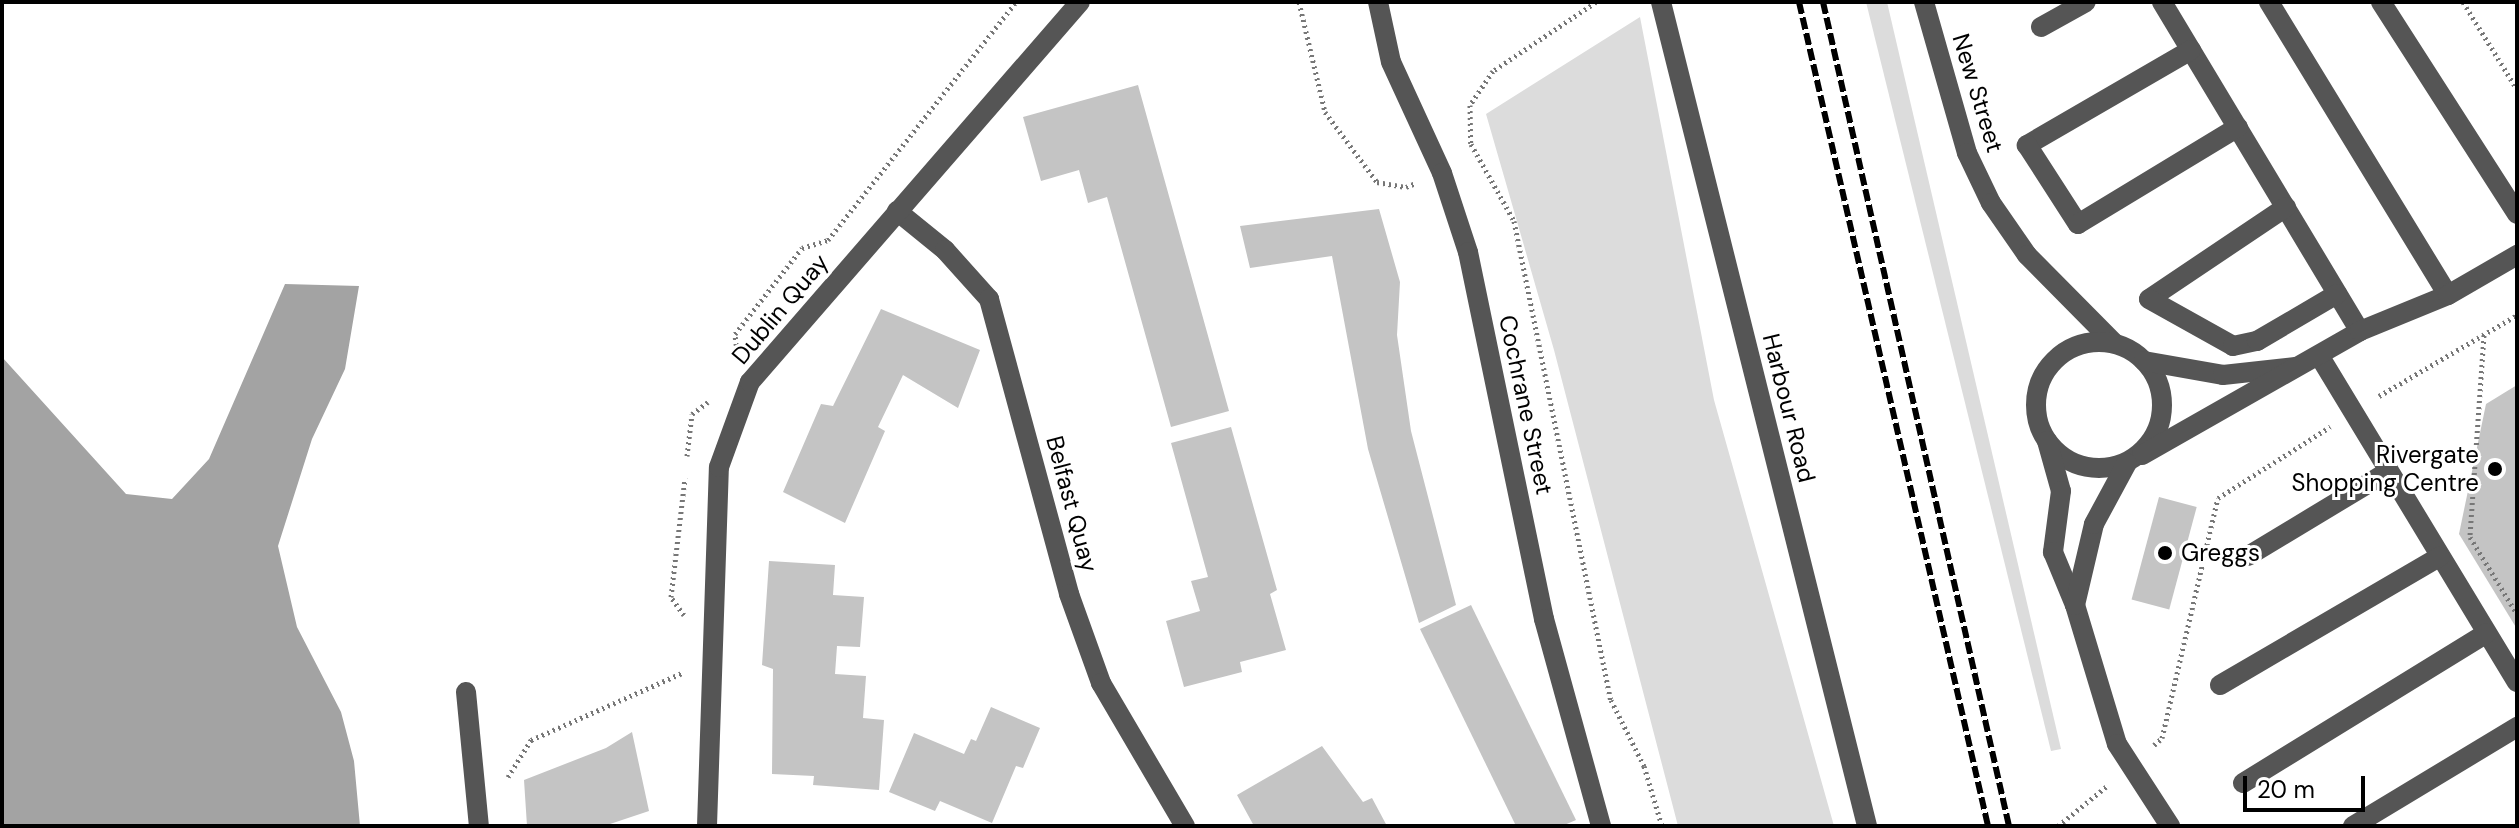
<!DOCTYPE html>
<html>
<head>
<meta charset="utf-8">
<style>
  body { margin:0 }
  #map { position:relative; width:2519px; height:828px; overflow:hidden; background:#fff; font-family:"DM Sans",sans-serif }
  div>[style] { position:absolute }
  .green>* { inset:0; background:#dcdcdc }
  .water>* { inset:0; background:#a3a3a3 }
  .building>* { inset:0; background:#c4c4c4; transform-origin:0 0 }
  .path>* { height:5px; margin-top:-2.5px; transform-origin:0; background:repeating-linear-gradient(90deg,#777 0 2px,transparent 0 6px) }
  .minor>* { height:20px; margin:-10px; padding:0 10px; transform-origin:10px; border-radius:10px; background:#555 }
  .minor>.ring { margin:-10px; padding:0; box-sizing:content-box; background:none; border:20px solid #555; border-radius:50% }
  .rail>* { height:6px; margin-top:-3px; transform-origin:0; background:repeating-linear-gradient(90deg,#000 0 12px,transparent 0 16px) }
  .dots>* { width:22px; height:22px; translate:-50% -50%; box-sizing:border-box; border:4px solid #fff; border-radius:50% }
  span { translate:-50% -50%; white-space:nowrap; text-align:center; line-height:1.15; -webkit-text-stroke:6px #fff; paint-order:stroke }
  .street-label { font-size:24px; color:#000 }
  .poi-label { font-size:24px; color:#000 }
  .right { translate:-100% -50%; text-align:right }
  .left { translate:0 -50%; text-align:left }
  .frame { position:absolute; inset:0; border:4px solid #000; pointer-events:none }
  .scale { position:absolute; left:2243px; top:776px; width:122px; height:36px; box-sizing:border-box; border:4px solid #000; border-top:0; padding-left:10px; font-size:24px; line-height:28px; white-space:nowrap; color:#000; -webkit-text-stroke:6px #fff; paint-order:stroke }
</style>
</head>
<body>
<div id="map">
  <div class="green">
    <div style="clip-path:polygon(1866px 2px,1887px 2px,2061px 749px,2051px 751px)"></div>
    <div style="clip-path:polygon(1640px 17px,1714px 400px,1834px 826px,1678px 826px,1554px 350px,1486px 114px)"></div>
  </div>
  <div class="water">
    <div style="clip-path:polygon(285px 284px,359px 286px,345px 369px,312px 439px,278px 546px,297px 627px,341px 712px,354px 761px,360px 826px,2px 826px,2px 357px,126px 494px,172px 499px,209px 459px)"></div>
  </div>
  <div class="building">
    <div style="clip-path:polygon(1138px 85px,1229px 411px,1171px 427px,1107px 197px,1088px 203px,1079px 170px,1041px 181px,1023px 117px)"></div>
    <div style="clip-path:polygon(1379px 209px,1400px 282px,1397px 335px,1411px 431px,1456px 605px,1419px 623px,1368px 449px,1332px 256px,1250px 268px,1240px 226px)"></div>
    <div style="clip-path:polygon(881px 309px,980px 350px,958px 408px,903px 375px,878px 427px,885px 431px,845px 523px,783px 492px,821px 404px,833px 406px)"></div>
    <div style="clip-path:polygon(2517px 385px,2517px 629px,2459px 534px,2486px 404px)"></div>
    <div style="clip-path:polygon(1231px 427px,1277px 590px,1270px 594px,1286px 650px,1240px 662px,1242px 672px,1184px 687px,1166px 621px,1200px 611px,1191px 581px,1208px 577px,1171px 443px)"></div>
    <div style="left:2159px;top:497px;width:39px;height:106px;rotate:15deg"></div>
    <div style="clip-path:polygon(769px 561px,835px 565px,833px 595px,864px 597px,860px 647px,837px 646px,835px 674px,866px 676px,863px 718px,884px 720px,879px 790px,813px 785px,814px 776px,772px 774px,773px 669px,762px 665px)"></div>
    <div style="clip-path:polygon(1471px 605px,1576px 820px,1562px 826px,1516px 826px,1420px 629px)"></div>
    <div style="clip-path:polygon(991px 707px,1040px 728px,1023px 768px,1016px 766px,992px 823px,940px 801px,935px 811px,889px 792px,914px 733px,964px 754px,971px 739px,976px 741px)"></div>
    <div style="clip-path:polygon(632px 732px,649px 811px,604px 826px,527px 826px,524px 780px,606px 748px)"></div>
    <div style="clip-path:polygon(1322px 746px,1363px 802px,1372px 798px,1387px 826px,1254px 826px,1237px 795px)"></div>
  </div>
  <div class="path">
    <div style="left:1299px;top:2px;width:113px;rotate:76.7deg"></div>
    <div style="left:1325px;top:112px;width:87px;rotate:53.4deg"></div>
    <div style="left:1377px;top:182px;width:29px;rotate:10deg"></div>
    <div style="left:1406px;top:187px;width:11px;rotate:-22deg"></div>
    <div style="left:1596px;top:2px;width:124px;rotate:146.2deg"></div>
    <div style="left:1493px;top:71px;width:41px;rotate:124.1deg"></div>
    <div style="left:1470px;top:105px;width:39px;rotate:89deg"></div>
    <div style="left:1471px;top:144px;width:88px;rotate:60.8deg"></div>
    <div style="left:1514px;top:221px;width:489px;rotate:78.6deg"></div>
    <div style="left:1611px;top:700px;width:74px;rotate:63.4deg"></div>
    <div style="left:1644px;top:766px;width:63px;rotate:73.3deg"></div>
    <div style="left:2463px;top:2px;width:102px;rotate:58.2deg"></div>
    <div style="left:2484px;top:335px;width:202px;rotate:94deg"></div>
    <div style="left:2470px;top:537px;width:90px;rotate:58.6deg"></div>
    <div style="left:737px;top:351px;width:17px;rotate:-97deg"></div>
    <div style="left:735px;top:334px;width:109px;rotate:-52.1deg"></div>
    <div style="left:802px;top:248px;width:27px;rotate:-17deg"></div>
    <div style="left:828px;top:240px;width:303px;rotate:-51.7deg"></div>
    <div style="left:2379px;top:396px;width:160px;rotate:-30.4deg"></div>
    <div style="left:687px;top:456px;width:42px;rotate:-83.2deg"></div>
    <div style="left:692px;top:414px;width:20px;rotate:-37deg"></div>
    <div style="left:684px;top:615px;width:22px;rotate:-126deg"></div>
    <div style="left:671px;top:597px;width:120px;rotate:-83.3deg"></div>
    <div style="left:2154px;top:745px;width:11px;rotate:-41deg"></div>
    <div style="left:2162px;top:738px;width:246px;rotate:-76.9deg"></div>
    <div style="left:2218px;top:498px;width:133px;rotate:-32.4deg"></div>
    <div style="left:508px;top:777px;width:44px;rotate:-58.1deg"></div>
    <div style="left:531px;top:740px;width:165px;rotate:-23.9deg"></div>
    <div style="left:2058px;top:826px;width:63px;rotate:-39.2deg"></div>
  </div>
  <div class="minor">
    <div style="left:1378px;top:2px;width:61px;rotate:77.8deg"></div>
    <div style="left:1391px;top:62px;width:122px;rotate:65.3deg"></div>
    <div style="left:1442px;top:173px;width:83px;rotate:71.8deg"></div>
    <div style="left:1468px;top:252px;width:375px;rotate:78.3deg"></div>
    <div style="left:1544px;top:619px;width:215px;rotate:74.6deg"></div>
    <div style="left:1661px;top:2px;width:849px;rotate:75.96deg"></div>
    <div style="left:1924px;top:2px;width:157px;rotate:74.1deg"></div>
    <div style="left:1967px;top:153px;width:55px;rotate:64.4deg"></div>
    <div style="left:1991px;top:203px;width:63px;rotate:55.3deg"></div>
    <div style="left:2027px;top:255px;width:124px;rotate:45.3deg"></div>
    <div style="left:2162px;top:2px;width:384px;rotate:59deg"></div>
    <div style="left:2269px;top:2px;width:343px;rotate:58.6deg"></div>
    <div style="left:2381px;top:2px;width:252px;rotate:57.3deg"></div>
    <div style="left:2041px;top:27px;width:51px;rotate:-29.1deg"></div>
    <div style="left:2191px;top:50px;width:190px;rotate:149.9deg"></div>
    <div style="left:2027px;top:145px;width:94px;rotate:57.2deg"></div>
    <div style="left:2078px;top:224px;width:187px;rotate:-31.2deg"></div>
    <div style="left:2286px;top:207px;width:165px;rotate:146.1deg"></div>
    <div style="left:2149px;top:299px;width:96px;rotate:29.2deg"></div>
    <div style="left:2233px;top:346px;width:25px;rotate:-12deg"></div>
    <div style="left:2257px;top:341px;width:93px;rotate:-30.4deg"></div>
    <div style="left:897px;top:211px;width:62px;rotate:39.1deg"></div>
    <div style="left:945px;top:250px;width:66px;rotate:48.1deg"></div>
    <div style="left:989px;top:299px;width:306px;rotate:74.8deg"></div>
    <div style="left:1069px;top:594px;width:95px;rotate:70.2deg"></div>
    <div style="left:1101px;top:683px;width:166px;rotate:59.6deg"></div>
    <div class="ring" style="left:2036px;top:342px;width:106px;height:106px"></div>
    <div style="left:2320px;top:357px;width:380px;rotate:58.8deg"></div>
    <div style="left:2144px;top:361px;width:80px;rotate:10deg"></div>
    <div style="left:2223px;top:375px;width:73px;rotate:-6.3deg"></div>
    <div style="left:2047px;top:441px;width:52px;rotate:74.4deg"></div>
    <div style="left:2061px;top:491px;width:62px;rotate:97.5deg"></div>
    <div style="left:2053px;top:552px;width:57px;rotate:67.5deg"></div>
    <div style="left:2075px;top:605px;width:145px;rotate:73.2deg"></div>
    <div style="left:2117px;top:744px;width:98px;rotate:57.1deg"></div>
    <div style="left:2142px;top:455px;width:251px;rotate:-29.6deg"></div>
    <div style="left:2360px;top:331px;width:95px;rotate:-22.2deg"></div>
    <div style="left:2448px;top:295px;width:80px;rotate:-30.1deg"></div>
    <div style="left:2248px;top:556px;width:162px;rotate:-31.1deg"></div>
    <div style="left:2075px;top:605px;width:83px;rotate:-76.8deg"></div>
    <div style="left:2094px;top:524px;width:69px;rotate:-61.6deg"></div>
    <div style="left:2220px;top:685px;width:254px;rotate:-30.3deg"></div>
    <div style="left:466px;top:692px;width:135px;rotate:84.5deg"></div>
    <div style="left:2243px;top:783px;width:286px;rotate:-31.6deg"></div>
    <div style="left:707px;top:826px;width:359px;rotate:-88.1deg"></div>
    <div style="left:719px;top:467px;width:90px;rotate:-70deg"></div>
    <div style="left:750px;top:382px;width:503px;rotate:-49.03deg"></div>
    <div style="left:2353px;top:826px;width:192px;rotate:-31.1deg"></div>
  </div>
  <div class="rail">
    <div style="left:1799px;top:2px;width:845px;rotate:77.08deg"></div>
    <div style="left:1823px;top:2px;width:845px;rotate:77.28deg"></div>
  </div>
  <div class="dots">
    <div style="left:2495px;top:469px;background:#000"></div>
    <div style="left:2165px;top:553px;background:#000"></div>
  </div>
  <div class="street-label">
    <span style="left:1978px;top:93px;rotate:73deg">New Street</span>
    <span style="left:780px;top:309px;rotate:-50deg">Dublin Quay</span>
    <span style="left:1526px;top:405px;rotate:78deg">Cochrane Street</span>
    <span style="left:1789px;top:408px;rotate:76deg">Harbour Road</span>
    <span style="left:1072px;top:504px;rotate:75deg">Belfast Quay</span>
  </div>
  <div class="poi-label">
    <span class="right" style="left:2479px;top:469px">Rivergate<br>Shopping Centre</span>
    <span class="left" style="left:2181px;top:553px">Greggs</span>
  </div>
  <div class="frame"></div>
  <div class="scale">20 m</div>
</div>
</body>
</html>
